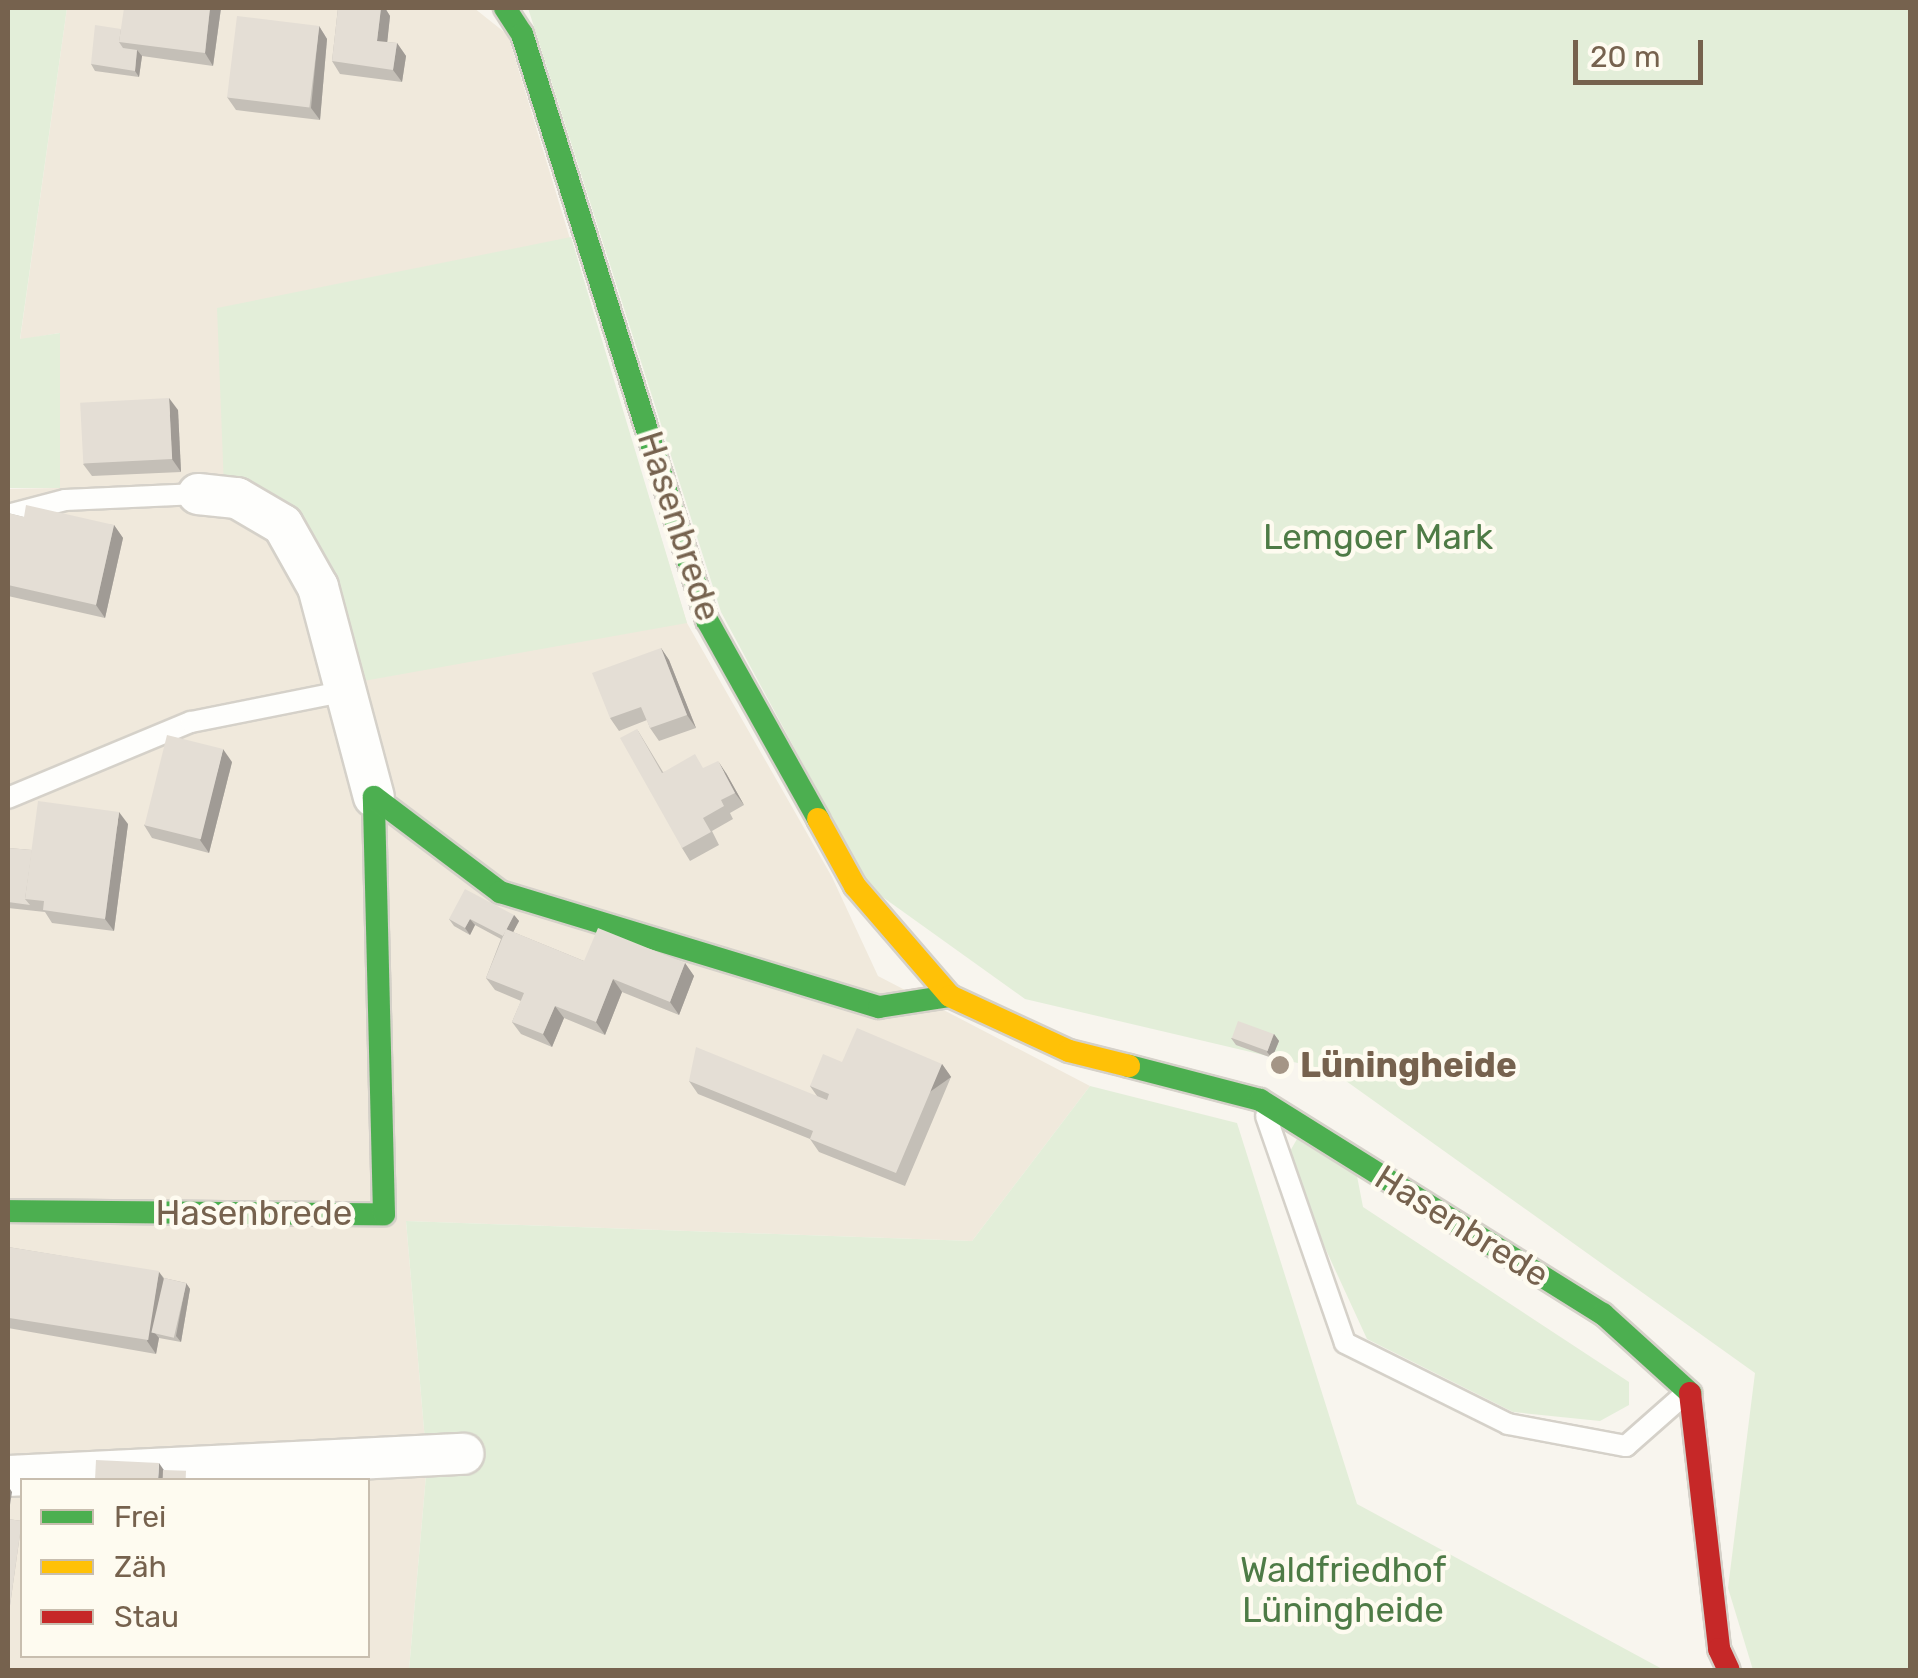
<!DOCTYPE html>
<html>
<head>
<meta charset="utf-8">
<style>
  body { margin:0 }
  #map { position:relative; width:1918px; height:1678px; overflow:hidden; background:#f8f5ee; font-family:Rubik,sans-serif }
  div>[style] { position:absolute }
  .residential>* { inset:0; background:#f0e9dc }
  .green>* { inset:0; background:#e3eed9 }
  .roads { filter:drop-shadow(2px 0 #d5d1c9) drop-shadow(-2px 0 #d5d1c9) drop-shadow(0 2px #d5d1c9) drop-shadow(0 -2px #d5d1c9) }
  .lane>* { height:20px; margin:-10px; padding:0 10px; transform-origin:10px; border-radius:10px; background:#fefefc }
  .street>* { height:40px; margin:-20px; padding:0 20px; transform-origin:20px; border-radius:20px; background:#fefefc }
  .fast>* { height:22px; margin:-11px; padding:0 11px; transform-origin:11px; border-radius:11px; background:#4caf50 }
  .slow>* { height:22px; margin:-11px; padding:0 11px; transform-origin:11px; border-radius:11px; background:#ffc107 }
  .jam>* { height:22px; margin:-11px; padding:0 11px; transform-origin:11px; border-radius:11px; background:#c62828 }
  .wall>* { inset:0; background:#c4bfb7; transform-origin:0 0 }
  .shaded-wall>* { inset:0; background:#a09b95; transform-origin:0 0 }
  .building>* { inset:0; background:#e4ded5; transform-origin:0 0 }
  .dots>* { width:28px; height:28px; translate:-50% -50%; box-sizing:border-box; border:5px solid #fefbf0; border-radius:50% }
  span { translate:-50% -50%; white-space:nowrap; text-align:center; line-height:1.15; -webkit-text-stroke:9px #fefbf0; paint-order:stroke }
  .street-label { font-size:35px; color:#76624e }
  .park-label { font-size:35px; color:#4e7b46 }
  .poi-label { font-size:35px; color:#76624e; font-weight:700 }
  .left { translate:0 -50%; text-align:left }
  .frame { position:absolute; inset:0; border:10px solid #76624e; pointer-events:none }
  .legend { position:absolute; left:20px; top:1478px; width:350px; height:180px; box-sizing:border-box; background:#fefbf0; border:2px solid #c8beaf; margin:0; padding:12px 18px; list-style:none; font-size:30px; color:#76624e }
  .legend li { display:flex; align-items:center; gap:20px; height:50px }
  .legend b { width:50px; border:2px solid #c8beaf }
  .scale { position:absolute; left:1573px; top:40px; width:130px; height:45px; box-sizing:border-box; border:5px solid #76624e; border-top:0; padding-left:12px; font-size:30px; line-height:35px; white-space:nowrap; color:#76624e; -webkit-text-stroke:8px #fefbf0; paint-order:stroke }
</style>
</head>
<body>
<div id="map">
  <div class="residential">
    <div style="clip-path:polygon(evenodd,67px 8px,474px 8px,508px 35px,687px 623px,832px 877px,878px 976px,1090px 1086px,972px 1241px,406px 1221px,427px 1464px,409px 1670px,8px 1670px,8px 489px,59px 488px,59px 333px,20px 340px,67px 8px,22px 1480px,368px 1480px,368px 1656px,22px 1656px,22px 1480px)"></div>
  </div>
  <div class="green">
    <div style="clip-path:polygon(8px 8px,67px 8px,20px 339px,60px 333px,60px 488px,8px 488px)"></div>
    <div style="clip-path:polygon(528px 8px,1910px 8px,1910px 1670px,1753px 1670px,1728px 1588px,1755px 1373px,1332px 1071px,1025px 999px,870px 888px,721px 612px)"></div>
    <div style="clip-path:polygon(571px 237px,687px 623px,358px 682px,332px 581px,224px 488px,217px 308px)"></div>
    <div style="clip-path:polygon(1090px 1086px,1237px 1123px,1357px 1504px,1664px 1670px,409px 1670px,427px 1464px,406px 1221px,972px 1241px)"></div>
    <div style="clip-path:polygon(1297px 1139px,1357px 1176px,1363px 1207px,1629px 1382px,1629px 1405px,1600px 1421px,1513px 1412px,1367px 1339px,1292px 1176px,1289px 1153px)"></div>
  </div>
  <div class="roads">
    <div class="lane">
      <div style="left:8px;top:515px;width:59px;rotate:-14.7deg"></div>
      <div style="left:65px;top:500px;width:133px;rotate:-2.6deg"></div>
      <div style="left:8px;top:798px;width:198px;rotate:-22.6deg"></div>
      <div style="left:191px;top:722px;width:158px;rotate:-11.3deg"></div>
      <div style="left:1266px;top:1116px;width:240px;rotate:70.8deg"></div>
      <div style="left:1345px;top:1343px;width:182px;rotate:26.4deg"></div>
      <div style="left:1508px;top:1424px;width:120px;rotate:10.6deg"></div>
      <div style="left:1626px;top:1446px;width:79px;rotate:-41.4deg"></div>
    </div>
    <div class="street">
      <div style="left:198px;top:494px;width:39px;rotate:6deg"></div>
      <div style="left:237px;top:498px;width:53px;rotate:30.4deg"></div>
      <div style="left:283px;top:525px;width:71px;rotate:60.6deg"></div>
      <div style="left:318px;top:587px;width:217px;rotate:75.1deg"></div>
      <div style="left:8px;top:1476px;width:456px;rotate:-2.8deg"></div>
    </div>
    <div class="fast">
      <div style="left:505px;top:8px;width:31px;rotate:57deg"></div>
      <div style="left:522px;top:34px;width:615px;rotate:72.48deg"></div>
      <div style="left:707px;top:620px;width:228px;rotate:60.8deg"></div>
      <div style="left:1129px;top:1066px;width:135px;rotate:14.5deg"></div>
      <div style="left:1260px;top:1100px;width:404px;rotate:32deg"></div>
      <div style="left:1603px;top:1314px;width:118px;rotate:42.2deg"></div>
      <div style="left:8px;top:1211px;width:376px;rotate:0.5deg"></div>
      <div style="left:384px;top:1214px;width:417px;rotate:-91.4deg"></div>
      <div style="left:374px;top:797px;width:158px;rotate:37deg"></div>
      <div style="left:500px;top:892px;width:396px;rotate:16.9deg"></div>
      <div style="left:879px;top:1007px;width:72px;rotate:-8.8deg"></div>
    </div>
    <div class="slow">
      <div style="left:818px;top:819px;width:77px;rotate:61.1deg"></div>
      <div style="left:855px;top:886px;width:145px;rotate:49.2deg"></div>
      <div style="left:950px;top:996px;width:131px;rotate:24.8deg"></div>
      <div style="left:1069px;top:1051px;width:62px;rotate:14deg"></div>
    </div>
    <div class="jam">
      <div style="left:1690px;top:1393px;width:258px;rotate:83.5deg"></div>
      <div style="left:1719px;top:1649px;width:23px;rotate:65deg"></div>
    </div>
  </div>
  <div class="wall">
    <div style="clip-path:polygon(221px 8px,213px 66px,142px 56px,139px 77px,95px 71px,91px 64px,121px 29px)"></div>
    <div style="clip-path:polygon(338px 8px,385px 8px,390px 16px,387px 42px,397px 43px,406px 56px,402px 82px,340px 74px,332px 61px)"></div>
    <div style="clip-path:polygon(319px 26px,327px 39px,320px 120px,236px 110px,227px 97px)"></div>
    <div style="clip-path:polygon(178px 410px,181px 472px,92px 476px,83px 464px)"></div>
    <div style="clip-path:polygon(8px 513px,24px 517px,114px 525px,123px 538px,105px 618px,8px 596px)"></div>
    <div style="clip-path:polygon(661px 648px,669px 660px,696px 728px,659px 741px,650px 728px,647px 720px,619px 731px,610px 718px)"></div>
    <div style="clip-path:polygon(637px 729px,663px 772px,705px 768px,726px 773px,744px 805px,730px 813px,733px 819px,712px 831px,719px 845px,690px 861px,682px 848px)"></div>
    <div style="clip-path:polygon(232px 762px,209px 853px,152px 838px,144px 825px)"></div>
    <div style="clip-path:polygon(128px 824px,114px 931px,52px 923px,45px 912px,8px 908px,8px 848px,32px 850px)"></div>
    <div style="clip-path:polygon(514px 915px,519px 921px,513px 932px,584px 961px,685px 963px,694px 976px,679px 1015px,622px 992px,605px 1035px,564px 1018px,552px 1047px,521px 1034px,512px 1022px,521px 1001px,495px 990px,486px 978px,501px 939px,475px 925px,470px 935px,454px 926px,449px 919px)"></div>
    <div style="clip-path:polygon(1274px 1034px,1279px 1041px,1272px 1058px,1236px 1045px,1231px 1038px)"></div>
    <div style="clip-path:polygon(842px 1062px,942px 1064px,951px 1077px,905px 1186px,819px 1152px,810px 1139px,698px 1094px,689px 1081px,817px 1096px,810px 1086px)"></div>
    <div style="clip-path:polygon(8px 1247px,159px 1272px,164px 1278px,186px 1283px,190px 1289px,181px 1342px,159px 1338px,156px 1354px,8px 1328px)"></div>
    <div style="left:8px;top:1519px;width:14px;height:126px;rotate:8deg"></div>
  </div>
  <div class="shaded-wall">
    <div style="clip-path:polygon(210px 8px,221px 8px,213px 66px,205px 53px)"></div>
    <div style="clip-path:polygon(381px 8px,385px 8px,390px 16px,386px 54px,377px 41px)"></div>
    <div style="clip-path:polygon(319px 26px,327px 39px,320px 120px,311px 108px)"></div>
    <div style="clip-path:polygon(397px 43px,406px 56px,402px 82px,393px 70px)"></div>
    <div style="clip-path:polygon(137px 50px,142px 56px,139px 77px,135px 71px)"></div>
    <div style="clip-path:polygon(169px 398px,178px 410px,181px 472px,172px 459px)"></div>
    <div style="clip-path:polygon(114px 525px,123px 538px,105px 618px,96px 605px)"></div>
    <div style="clip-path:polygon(661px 648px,669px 660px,696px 728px,687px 715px)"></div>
    <div style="clip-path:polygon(223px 749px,232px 762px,209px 853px,200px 840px)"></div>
    <div style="clip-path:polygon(718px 761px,726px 773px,744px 805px,735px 793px)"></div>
    <div style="clip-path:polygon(119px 812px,128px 824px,114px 931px,105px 919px)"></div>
    <div style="clip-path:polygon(514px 915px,519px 921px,508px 942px,503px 936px)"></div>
    <div style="clip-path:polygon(470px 919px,475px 925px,470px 935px,465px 928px)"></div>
    <div style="clip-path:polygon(685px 963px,694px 976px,679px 1015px,670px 1002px)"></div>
    <div style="clip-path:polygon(613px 979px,622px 992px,605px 1035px,596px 1022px)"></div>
    <div style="clip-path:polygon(555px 1006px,564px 1018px,552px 1047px,543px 1034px)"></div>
    <div style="clip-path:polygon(1274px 1034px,1279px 1041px,1272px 1058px,1267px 1052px)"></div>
    <div style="left:942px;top:1064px;width:16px;height:118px;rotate:55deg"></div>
    <div style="clip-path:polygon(159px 1272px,168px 1285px,155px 1333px,159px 1338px,156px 1354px,147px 1341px)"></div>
    <div style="clip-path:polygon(186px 1283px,190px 1289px,181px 1342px,176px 1336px)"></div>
    <div style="clip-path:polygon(159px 1463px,168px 1476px,168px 1480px,158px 1480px)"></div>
    <div style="clip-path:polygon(8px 1486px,12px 1492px,8px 1518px)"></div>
  </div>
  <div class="building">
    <div style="clip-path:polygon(124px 8px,210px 8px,205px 53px,119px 42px)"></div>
    <div style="clip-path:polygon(338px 8px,381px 8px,377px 41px,397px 43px,393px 70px,332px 61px)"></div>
    <div style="left:237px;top:16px;width:83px;height:82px;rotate:7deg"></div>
    <div style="clip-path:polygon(95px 25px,121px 29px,119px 42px,123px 48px,137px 50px,135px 71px,91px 64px)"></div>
    <div style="left:169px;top:398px;width:61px;height:89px;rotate:87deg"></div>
    <div style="clip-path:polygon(26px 505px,114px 525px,96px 605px,8px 585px,8px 513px,24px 517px)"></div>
    <div style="clip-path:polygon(661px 648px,687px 715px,650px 728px,641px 707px,610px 718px,592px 673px)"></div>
    <div style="clip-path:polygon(637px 729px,662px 773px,695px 754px,703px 768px,718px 761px,735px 793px,721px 800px,724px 806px,703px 818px,711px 832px,682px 848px,620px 738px)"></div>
    <div style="left:167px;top:735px;width:58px;height:93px;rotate:14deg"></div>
    <div style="clip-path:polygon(38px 801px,119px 812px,105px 919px,43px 910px,44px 901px,25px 899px)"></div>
    <div style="clip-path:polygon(8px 848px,32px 850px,25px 899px,30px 905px,8px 902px)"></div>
    <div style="clip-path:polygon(465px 889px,514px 915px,503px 936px,470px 919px,465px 928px,449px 919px)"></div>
    <div style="clip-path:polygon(598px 928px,685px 963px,670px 1002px,613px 979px,596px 1022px,555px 1006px,543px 1034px,512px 1022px,524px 993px,486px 978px,506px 929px,584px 961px)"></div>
    <div style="left:1238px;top:1021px;width:38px;height:18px;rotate:20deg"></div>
    <div style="clip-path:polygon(857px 1028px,942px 1064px,896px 1173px,810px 1139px,813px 1131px,689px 1081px,696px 1047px,827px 1100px,829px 1094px,810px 1086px,823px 1054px,842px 1062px)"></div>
    <div style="left:8px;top:1247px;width:153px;height:70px;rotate:9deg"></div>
    <div style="left:164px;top:1278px;width:23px;height:56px;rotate:13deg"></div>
    <div style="clip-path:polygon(96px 1460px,159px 1463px,158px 1480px,95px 1480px)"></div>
    <div style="left:163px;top:1470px;width:23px;height:10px;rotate:2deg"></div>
    <div style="left:8px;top:1519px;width:14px;height:115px;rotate:8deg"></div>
  </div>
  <div class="dots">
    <div style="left:1280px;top:1065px;background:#a49586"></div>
  </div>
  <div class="street-label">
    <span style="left:679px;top:526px;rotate:72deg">Hasenbrede</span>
    <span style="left:254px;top:1213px">Hasenbrede</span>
    <span style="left:1462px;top:1226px;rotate:32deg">Hasenbrede</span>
  </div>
  <div class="park-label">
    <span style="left:1378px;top:537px">Lemgoer Mark</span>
    <span style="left:1343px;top:1590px">Waldfriedhof<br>Lüningheide</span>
  </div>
  <div class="poi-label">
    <span class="left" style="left:1300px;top:1065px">Lüningheide</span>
  </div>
  <div class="frame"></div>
  <ul class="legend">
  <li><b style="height:12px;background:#4caf50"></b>Frei</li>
  <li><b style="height:12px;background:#ffc107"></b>Zäh</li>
  <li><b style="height:12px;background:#c62828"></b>Stau</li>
  </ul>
  <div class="scale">20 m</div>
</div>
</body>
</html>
